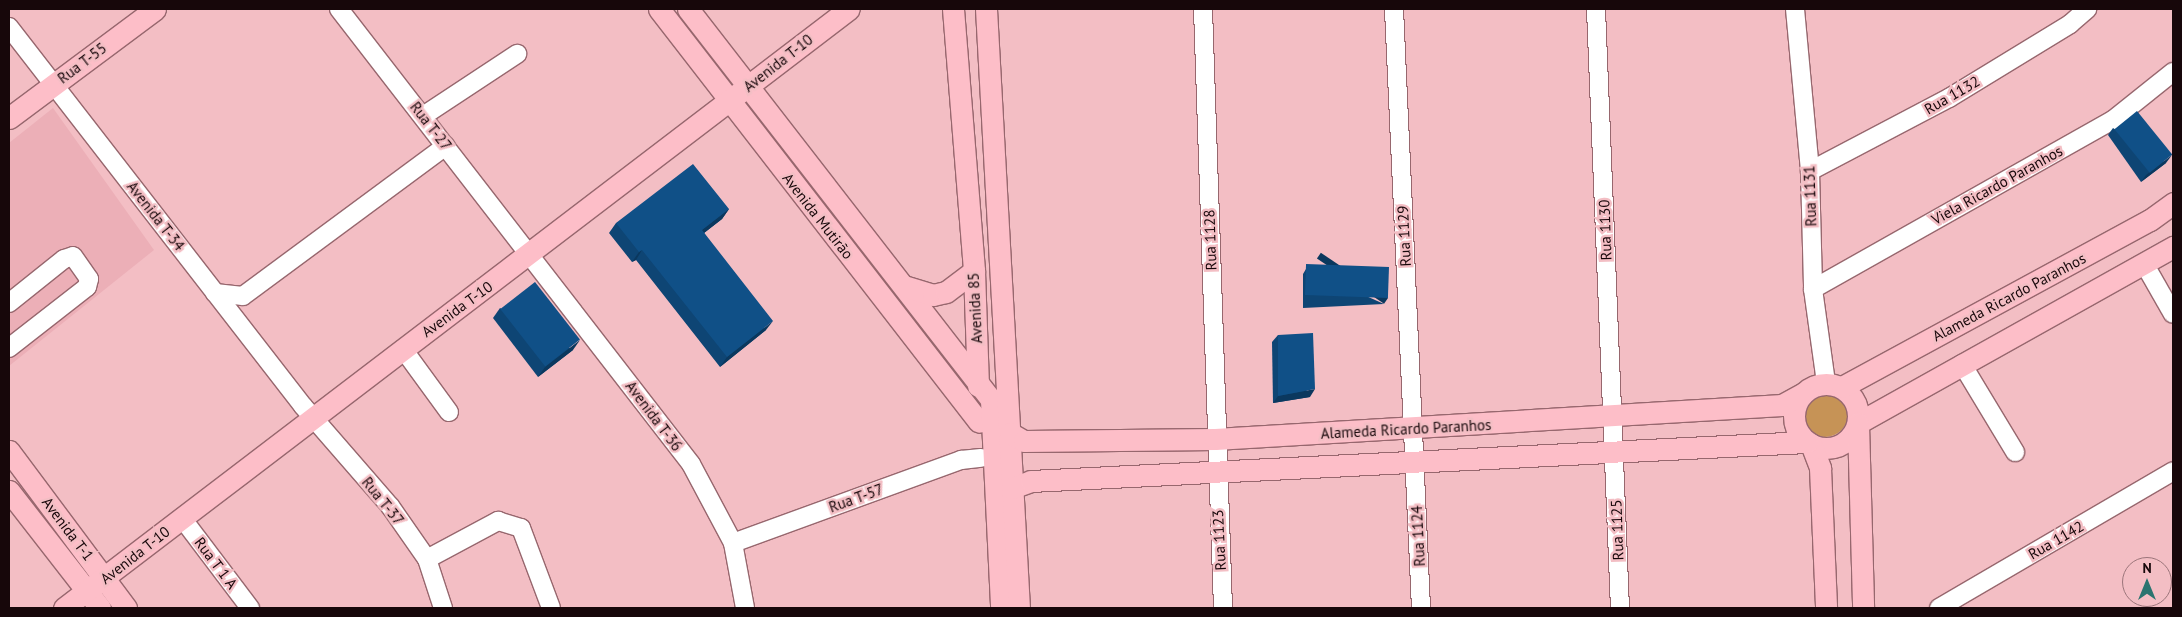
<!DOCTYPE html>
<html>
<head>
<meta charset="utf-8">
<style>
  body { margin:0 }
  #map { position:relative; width:2182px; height:617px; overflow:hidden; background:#f3bec4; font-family:"PT Sans",sans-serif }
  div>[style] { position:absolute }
  .built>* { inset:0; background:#ecafb7 }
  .green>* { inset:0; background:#c69356 }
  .round { border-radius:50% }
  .roads { filter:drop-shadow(1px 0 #97676e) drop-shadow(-1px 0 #97676e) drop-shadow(0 1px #97676e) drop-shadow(0 -1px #97676e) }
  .minor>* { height:18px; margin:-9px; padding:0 9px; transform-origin:9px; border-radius:9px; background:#fff }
  .major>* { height:21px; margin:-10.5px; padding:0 10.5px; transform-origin:10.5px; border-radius:10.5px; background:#fdbec8 }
  .major>.ring { margin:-10.5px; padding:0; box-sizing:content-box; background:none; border:21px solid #fdbec8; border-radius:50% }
  .wall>* { inset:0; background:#0e4574 }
  .shaded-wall>* { inset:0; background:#0b385e; transform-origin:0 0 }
  .building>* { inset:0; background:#105087; transform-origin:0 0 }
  span { translate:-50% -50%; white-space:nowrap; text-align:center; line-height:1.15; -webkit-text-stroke:5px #f3bec4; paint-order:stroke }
  .street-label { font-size:15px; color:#17070a }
  .frame { position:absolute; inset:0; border:10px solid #17070a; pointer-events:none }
  .north { position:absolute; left:2122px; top:557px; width:50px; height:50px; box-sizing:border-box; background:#f3bec4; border:1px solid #9b757a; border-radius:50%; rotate:0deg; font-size:14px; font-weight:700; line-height:20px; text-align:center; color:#17070a }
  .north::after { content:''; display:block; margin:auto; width:18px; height:22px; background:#2b7470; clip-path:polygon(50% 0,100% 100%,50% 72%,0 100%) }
</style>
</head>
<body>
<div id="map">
  <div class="built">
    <div style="clip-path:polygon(53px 108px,154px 250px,9px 366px,9px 143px)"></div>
  </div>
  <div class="green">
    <div class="round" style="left:1802px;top:391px;width:46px;height:46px"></div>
  </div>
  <div class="roads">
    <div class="minor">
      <div style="left:339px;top:9px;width:575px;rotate:52.27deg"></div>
      <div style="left:691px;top:464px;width:89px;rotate:62deg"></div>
      <div style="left:733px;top:543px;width:66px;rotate:79.5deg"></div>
      <div style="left:1203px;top:9px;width:599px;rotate:88.09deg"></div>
      <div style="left:1394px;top:9px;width:600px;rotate:87.42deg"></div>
      <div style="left:1596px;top:9px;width:599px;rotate:87.71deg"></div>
      <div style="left:1795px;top:9px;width:163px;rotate:84.7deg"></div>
      <div style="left:1810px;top:171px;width:118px;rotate:88.5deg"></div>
      <div style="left:1813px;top:289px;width:95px;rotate:82.1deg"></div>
      <div style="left:9px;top:27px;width:480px;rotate:52.2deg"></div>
      <div style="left:303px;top:406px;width:133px;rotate:49deg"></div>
      <div style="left:390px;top:506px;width:65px;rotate:55.1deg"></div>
      <div style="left:427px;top:559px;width:52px;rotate:71.9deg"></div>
      <div style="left:423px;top:116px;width:113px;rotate:-33.4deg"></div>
      <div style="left:1810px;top:171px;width:157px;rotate:-27.7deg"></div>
      <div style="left:1949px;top:98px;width:142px;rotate:-31.4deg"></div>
      <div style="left:2070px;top:24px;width:23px;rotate:-41deg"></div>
      <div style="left:2145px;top:265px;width:56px;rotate:60.3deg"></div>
      <div style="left:1813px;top:289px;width:344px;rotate:-29.4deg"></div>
      <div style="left:2113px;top:120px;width:77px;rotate:-38.7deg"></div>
      <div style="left:215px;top:293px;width:28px;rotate:6deg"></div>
      <div style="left:243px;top:296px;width:252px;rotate:-36.5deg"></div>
      <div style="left:9px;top:303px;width:70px;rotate:-38.7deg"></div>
      <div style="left:64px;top:259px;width:9px;rotate:-18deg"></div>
      <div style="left:73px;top:256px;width:28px;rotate:55deg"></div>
      <div style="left:89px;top:279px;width:8px;rotate:104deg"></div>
      <div style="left:87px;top:287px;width:99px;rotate:142deg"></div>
      <div style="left:403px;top:349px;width:78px;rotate:53.9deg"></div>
      <div style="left:1962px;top:364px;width:103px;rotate:58.9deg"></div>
      <div style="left:182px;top:518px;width:113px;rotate:52.9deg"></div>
      <div style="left:733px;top:543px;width:243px;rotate:-20deg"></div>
      <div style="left:961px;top:460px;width:20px;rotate:-6deg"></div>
      <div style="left:427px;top:559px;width:81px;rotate:-28.2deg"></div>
      <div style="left:498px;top:521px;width:24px;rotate:17deg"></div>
      <div style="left:521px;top:528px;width:85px;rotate:69.4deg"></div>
      <div style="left:1939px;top:608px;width:271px;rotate:-30.3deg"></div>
    </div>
    <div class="major">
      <div style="left:659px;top:9px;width:522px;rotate:52.23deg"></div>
      <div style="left:688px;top:9px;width:495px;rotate:52.2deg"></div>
      <div style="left:991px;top:400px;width:208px;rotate:87.2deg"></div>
      <div style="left:953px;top:9px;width:263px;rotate:85.4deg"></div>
      <div style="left:974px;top:271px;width:115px;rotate:88deg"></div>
      <div style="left:986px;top:9px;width:600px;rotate:86.85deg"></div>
      <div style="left:9px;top:118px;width:182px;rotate:-36.7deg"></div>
      <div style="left:904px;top:286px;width:30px;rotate:17deg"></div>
      <div style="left:933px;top:295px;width:13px;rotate:-13deg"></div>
      <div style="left:946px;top:292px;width:35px;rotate:-37deg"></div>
      <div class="ring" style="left:1794px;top:384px;width:43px;height:43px"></div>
      <div style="left:1842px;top:387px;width:350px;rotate:-28.5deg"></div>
      <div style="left:2150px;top:220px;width:29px;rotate:-36deg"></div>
      <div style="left:1858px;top:423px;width:361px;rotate:-29.2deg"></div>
      <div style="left:1858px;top:424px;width:184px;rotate:88.4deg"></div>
      <div style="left:1010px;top:433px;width:16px;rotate:30deg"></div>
      <div style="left:1024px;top:441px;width:191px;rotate:-0.6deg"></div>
      <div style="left:1215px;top:439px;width:568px;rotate:-3.43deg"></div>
      <div style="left:1782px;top:405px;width:23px;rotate:-29deg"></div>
      <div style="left:1811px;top:444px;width:26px;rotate:69deg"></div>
      <div style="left:1820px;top:468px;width:140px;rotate:87.5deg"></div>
      <div style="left:9px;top:451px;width:196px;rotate:53.3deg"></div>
      <div style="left:1012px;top:488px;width:20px;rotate:-20deg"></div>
      <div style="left:1031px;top:481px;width:777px;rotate:-2.88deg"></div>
      <div style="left:9px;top:491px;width:148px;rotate:52.1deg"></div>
      <div style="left:64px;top:608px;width:987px;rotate:-37.35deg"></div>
    </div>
  </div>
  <div class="wall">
    <div style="clip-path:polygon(2113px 128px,2166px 163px,2141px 182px,2108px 135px)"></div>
    <div style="clip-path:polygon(729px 209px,722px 219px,704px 233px,766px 330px,720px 367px,636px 260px,632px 262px,609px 233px,616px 223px)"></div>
    <div style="clip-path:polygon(1306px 269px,1384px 304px,1303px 308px,1303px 274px)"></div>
    <div style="clip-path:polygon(500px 308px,573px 350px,538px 377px,493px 318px)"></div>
    <div style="clip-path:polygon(1278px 335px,1310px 397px,1273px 403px,1272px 342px)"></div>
  </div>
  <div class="shaded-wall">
    <div style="clip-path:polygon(2172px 155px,2166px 163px,2141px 182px,2146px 175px)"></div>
    <div style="clip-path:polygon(729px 209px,722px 219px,695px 240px,702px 230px)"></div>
    <div style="clip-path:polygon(642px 250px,636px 260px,632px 262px,639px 252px)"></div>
    <div style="left:1388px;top:298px;width:7px;height:81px;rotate:124deg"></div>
    <div style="clip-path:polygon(773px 321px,766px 330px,720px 367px,727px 357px)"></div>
    <div style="clip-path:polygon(580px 340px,573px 350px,538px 377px,545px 367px)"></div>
    <div style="clip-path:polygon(1315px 389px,1310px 397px,1273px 403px,1278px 396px)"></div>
  </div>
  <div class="building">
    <div style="left:2137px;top:111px;width:56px;height:29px;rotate:51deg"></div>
    <div style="clip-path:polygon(693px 164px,729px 209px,702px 230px,773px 321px,727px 357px,642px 250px,639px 252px,616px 223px)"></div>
    <div style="left:1389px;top:267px;width:31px;height:83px;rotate:92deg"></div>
    <div style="left:535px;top:282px;width:73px;height:44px;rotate:52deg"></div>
    <div style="clip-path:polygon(1313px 333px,1315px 389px,1278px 396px,1278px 335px)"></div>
  </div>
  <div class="street-label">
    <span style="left:82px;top:63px;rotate:-37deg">Rua T-55</span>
    <span style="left:778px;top:63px;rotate:-38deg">Avenida T-10</span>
    <span style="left:1952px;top:95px;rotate:-30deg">Rua 1132</span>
    <span style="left:431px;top:126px;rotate:52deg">Rua T-27</span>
    <span style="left:1997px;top:185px;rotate:-29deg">Viela Ricardo Paranhos</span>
    <span style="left:1810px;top:196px;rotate:-92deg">Rua 1131</span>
    <span style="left:156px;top:216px;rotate:52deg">Avenida T-34</span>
    <span style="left:818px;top:216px;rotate:52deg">Avenida Mutirão</span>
    <span style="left:1605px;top:230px;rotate:-92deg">Rua 1130</span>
    <span style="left:1404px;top:236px;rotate:-93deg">Rua 1129</span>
    <span style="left:1210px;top:240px;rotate:-92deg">Rua 1128</span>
    <span style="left:2009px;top:297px;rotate:-28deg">Alameda Ricardo Paranhos</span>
    <span style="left:975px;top:308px;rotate:-93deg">Avenida 85</span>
    <span style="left:457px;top:309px;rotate:-36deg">Avenida T-10</span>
    <span style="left:654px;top:416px;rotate:53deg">Avenida T-36</span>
    <span style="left:1406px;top:429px;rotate:-3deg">Alameda Ricardo Paranhos</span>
    <span style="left:856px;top:498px;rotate:-20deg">Rua T-57</span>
    <span style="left:383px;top:501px;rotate:51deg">Rua T-37</span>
    <span style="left:68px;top:529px;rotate:53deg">Avenida T-1</span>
    <span style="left:1617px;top:530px;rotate:-92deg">Rua 1125</span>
    <span style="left:1418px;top:536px;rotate:-93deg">Rua 1124</span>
    <span style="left:1219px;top:540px;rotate:-93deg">Rua 1123</span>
    <span style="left:2056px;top:540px;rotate:-30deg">Rua 1142</span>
    <span style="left:135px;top:555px;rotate:-38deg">Avenida T-10</span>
    <span style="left:216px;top:563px;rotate:53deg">Rua T 1 A</span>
  </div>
  <div class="frame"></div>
  <div class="north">N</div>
</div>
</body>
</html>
